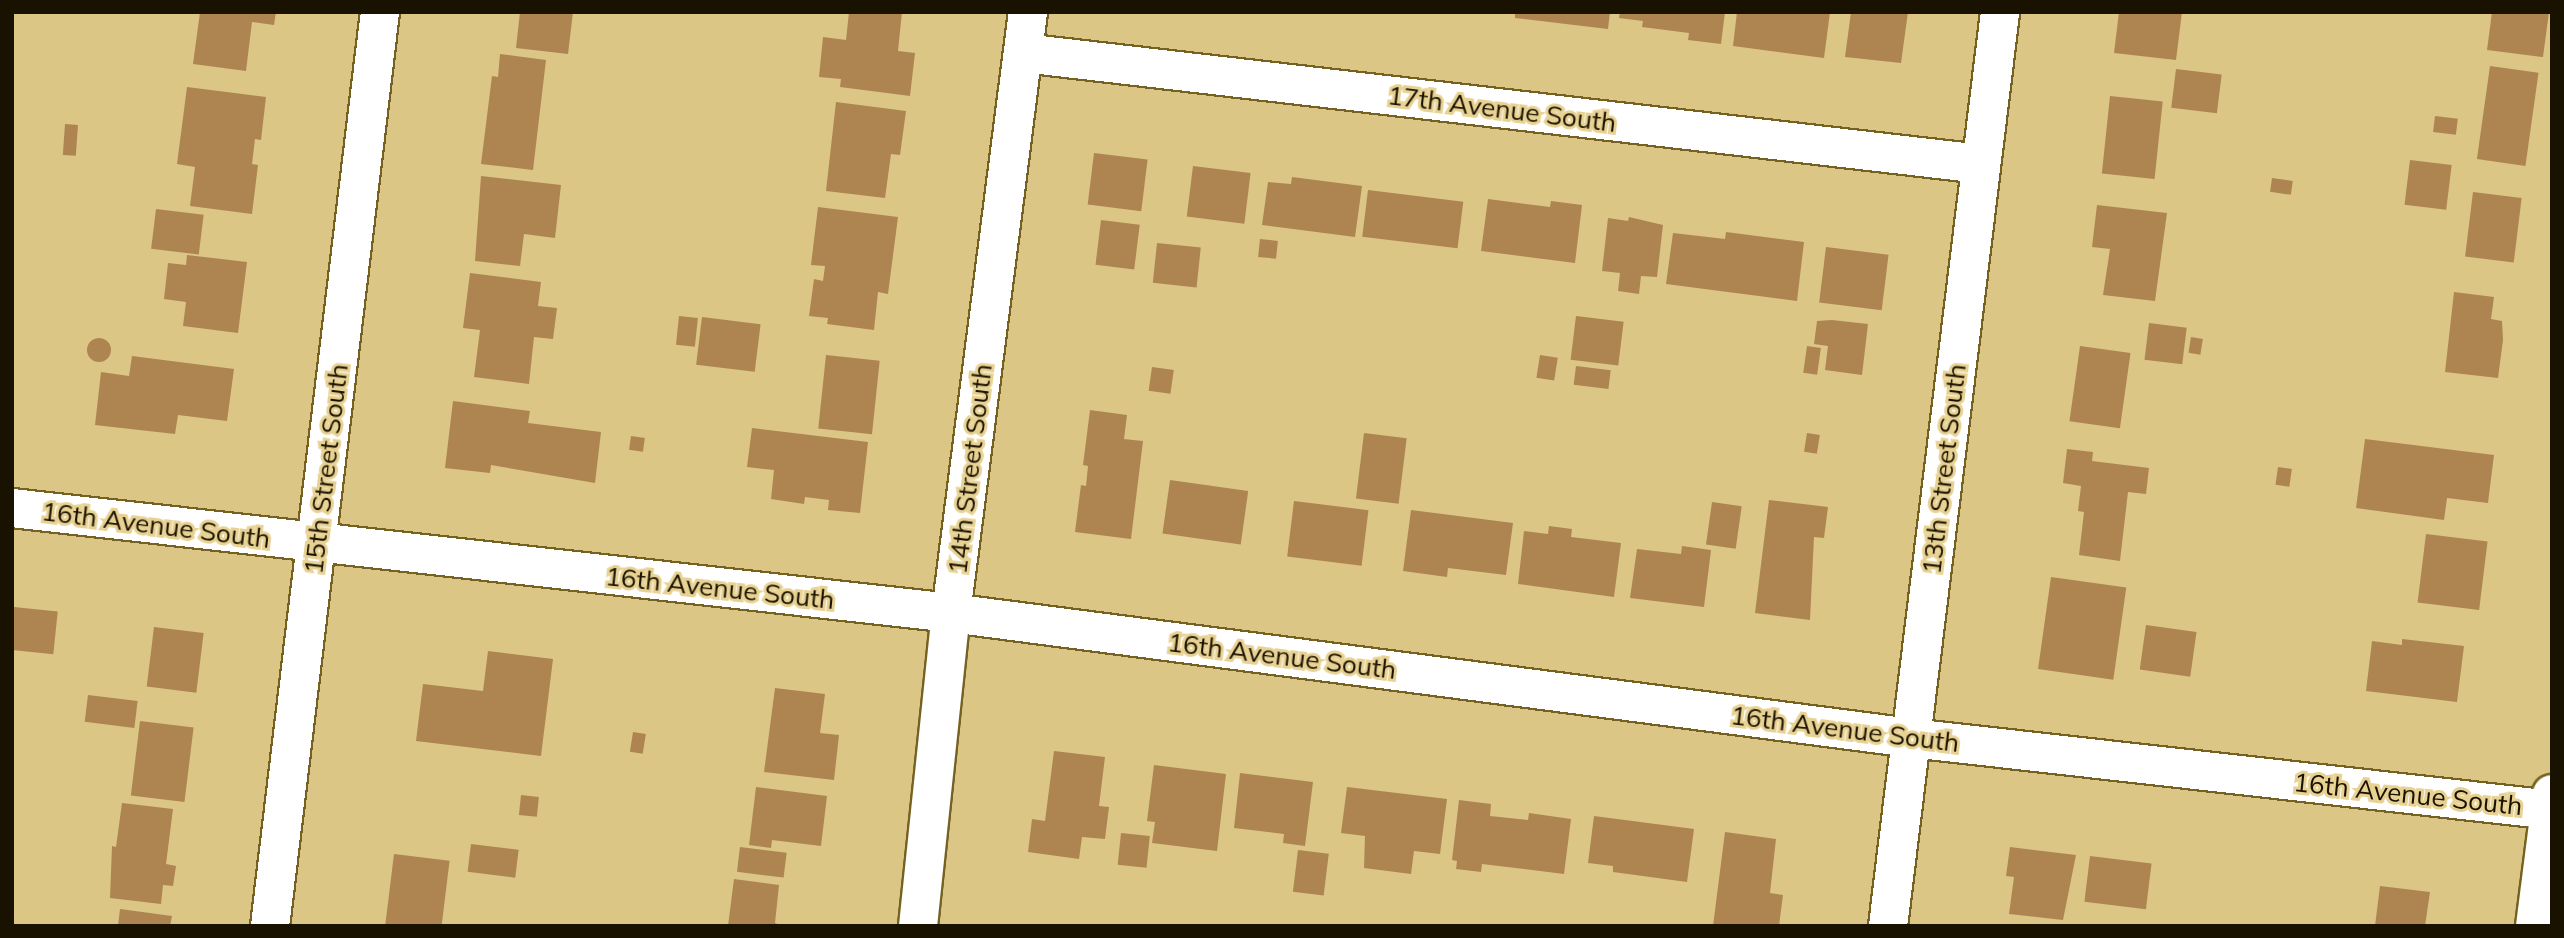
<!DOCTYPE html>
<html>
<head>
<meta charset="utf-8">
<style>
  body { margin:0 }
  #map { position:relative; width:2564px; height:938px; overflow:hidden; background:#dbc686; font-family:Mulish,sans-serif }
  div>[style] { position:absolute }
  .building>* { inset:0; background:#ae8551; transform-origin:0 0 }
  .round { border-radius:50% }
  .roads { filter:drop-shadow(2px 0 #756222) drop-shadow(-2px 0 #756222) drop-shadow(0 2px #756222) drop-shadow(0 -2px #756222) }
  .street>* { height:38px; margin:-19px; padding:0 19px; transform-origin:19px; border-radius:19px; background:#fff }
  span { translate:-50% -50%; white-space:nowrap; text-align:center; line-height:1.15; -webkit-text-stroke:6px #e8d293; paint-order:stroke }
  .street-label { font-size:26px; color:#1a1200 }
  .frame { position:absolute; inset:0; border:14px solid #1a1200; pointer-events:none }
</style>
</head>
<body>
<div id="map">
  <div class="building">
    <div style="clip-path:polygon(200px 12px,276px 12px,274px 25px,252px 22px,246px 71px,193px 64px)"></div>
    <div style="clip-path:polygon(520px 12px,573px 12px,568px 54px,516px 48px)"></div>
    <div style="clip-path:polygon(849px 12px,902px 12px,898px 51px,915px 53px,910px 96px,840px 87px,841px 79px,819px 77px,823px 37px,846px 40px)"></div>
    <div style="clip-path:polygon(1515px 12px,1610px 12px,1608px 29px,1515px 18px)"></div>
    <div style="clip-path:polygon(1620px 12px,1725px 12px,1721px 44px,1688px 40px,1689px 33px,1642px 27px,1643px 21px,1619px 18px)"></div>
    <div style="clip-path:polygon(1737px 12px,1830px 12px,1824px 58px,1733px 46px)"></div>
    <div style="clip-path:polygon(1851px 12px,1908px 12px,1901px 63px,1845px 57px)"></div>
    <div style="clip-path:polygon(2119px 12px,2182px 12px,2176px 60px,2114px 53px)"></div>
    <div style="clip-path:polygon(2492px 12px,2549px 12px,2543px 57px,2487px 50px)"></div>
    <div style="clip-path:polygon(500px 54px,546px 60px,533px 170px,481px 164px,492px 76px,498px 77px)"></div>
    <div style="left:2490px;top:66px;width:49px;height:94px;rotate:8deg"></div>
    <div style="left:2176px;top:69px;width:46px;height:39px;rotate:7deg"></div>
    <div style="clip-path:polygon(187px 87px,266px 97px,261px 140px,255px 139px,252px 164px,258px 165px,252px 214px,190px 206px,195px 167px,177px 164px)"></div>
    <div style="left:2110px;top:96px;width:53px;height:78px;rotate:6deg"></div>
    <div style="clip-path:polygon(836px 102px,906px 111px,900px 155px,891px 154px,885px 198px,826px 191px)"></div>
    <div style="left:2435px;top:116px;width:23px;height:16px;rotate:7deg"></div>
    <div style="left:65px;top:124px;width:13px;height:31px;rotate:4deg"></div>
    <div style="left:1094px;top:153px;width:54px;height:52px;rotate:7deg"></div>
    <div style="left:2410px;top:160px;width:42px;height:45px;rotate:7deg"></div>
    <div style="left:1193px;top:166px;width:58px;height:51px;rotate:7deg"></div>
    <div style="clip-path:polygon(481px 176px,561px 185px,555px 238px,524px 234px,520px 266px,475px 261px)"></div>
    <div style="clip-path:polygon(1292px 177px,1362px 186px,1355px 237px,1262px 225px,1268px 182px,1291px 184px)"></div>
    <div style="left:2272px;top:178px;width:21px;height:14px;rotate:8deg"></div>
    <div style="left:1368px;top:190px;width:96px;height:47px;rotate:7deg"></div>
    <div style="left:2473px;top:192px;width:49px;height:65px;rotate:7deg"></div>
    <div style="clip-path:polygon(1488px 199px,1550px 207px,1551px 201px,1582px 205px,1575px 263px,1481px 251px)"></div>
    <div style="clip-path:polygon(2097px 205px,2167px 213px,2155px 301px,2103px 295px,2110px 249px,2092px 247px)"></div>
    <div style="clip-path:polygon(818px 207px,898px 217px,888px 294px,878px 292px,874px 330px,827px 324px,828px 318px,809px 316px,814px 279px,823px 281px,825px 266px,811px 265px)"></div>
    <div style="left:156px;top:209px;width:48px;height:40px;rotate:7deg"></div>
    <div style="clip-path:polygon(1629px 217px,1663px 225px,1657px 277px,1641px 276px,1639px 294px,1618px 291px,1620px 273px,1602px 271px,1608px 218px,1628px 221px)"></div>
    <div style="left:1101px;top:220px;width:39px;height:45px;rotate:7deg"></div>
    <div style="clip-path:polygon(1726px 232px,1804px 242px,1797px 301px,1666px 284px,1673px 233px,1725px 239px)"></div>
    <div style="left:1260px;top:239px;width:18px;height:18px;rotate:6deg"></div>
    <div style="left:1157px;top:243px;width:44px;height:40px;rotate:6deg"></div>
    <div style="left:1826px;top:247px;width:63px;height:56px;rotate:7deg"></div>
    <div style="clip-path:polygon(187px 255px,247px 262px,238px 333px,183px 326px,186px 302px,164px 299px,168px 263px,186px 265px)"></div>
    <div style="clip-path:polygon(470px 273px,541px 282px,538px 306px,557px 308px,553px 339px,534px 337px,529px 384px,474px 377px,480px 330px,463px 328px)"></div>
    <div style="clip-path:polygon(2454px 292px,2494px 297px,2491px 319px,2502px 321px,2503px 340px,2498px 378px,2445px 372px)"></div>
    <div style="left:679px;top:316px;width:19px;height:29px;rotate:6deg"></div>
    <div style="left:1576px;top:316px;width:48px;height:44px;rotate:7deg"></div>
    <div style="left:702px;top:317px;width:59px;height:48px;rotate:7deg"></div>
    <div style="clip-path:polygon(1832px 320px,1868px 324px,1862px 375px,1825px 370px,1828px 346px,1814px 344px,1817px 321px)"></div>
    <div style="left:2149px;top:323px;width:38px;height:37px;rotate:7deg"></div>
    <div style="left:2191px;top:337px;width:12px;height:16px;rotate:9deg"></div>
    <div class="round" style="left:87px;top:338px;width:24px;height:24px"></div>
    <div style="left:1807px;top:346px;width:14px;height:27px;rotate:8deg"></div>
    <div style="left:2080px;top:346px;width:51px;height:76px;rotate:8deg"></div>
    <div style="left:826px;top:355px;width:54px;height:74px;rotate:6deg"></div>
    <div style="left:1540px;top:355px;width:18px;height:23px;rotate:9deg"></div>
    <div style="clip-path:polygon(132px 356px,234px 369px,227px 421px,178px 415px,175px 434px,95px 425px,101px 372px,129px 376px)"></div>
    <div style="left:1576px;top:366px;width:35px;height:19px;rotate:7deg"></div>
    <div style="left:1152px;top:367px;width:22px;height:24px;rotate:8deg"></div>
    <div style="clip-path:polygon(453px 401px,530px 411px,528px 423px,601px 432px,595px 483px,491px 465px,490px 473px,445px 468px)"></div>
    <div style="clip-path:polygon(1090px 410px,1127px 415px,1124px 439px,1143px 441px,1131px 539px,1075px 532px,1081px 485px,1086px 486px,1088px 466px,1083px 465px)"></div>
    <div style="clip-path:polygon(752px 428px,868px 442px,860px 513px,828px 510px,829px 500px,805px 497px,804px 504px,771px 499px,774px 470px,747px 467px)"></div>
    <div style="left:1364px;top:433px;width:43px;height:66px;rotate:7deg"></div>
    <div style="left:1807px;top:433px;width:13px;height:19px;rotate:9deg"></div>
    <div style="left:631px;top:436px;width:14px;height:14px;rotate:8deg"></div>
    <div style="clip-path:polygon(2365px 439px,2494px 455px,2488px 503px,2447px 498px,2444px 520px,2356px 508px)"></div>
    <div style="clip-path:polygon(2067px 449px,2093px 452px,2092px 461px,2149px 468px,2146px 494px,2128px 492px,2120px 561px,2079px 555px,2084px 512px,2078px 511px,2081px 486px,2063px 483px)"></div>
    <div style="left:2278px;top:467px;width:14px;height:18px;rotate:8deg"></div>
    <div style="left:1170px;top:480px;width:79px;height:54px;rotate:8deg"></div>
    <div style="clip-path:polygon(1769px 500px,1828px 507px,1824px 538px,1814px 537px,1810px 620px,1755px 613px)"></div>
    <div style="left:1294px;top:501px;width:75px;height:56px;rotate:7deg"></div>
    <div style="left:1712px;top:502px;width:30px;height:43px;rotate:8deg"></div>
    <div style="clip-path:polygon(1411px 510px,1513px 523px,1506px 575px,1448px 568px,1447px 577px,1403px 571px)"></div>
    <div style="clip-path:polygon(1549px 526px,1572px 529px,1571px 537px,1621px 543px,1614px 597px,1518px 584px,1524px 531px,1548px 534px)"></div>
    <div style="left:2426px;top:534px;width:62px;height:69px;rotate:7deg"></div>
    <div style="clip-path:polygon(1682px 546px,1711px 550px,1704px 607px,1630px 598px,1637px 549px,1681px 554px)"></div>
    <div style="left:2051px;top:577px;width:76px;height:93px;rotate:8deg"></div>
    <div style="left:14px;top:607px;width:44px;height:43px;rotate:6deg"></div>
    <div style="left:2146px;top:625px;width:51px;height:45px;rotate:8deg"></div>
    <div style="left:154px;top:627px;width:50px;height:60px;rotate:7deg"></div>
    <div style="clip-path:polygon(2402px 639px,2464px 646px,2457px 702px,2366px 691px,2372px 641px,2402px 645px)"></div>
    <div style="clip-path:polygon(488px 651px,553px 659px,541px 756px,416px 741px,423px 684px,483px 691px)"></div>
    <div style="clip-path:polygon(775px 688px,825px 694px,820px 733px,839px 735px,834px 780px,764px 772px)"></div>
    <div style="left:88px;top:695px;width:50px;height:27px;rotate:7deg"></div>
    <div style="left:140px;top:721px;width:54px;height:75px;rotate:7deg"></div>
    <div style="left:633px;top:732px;width:13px;height:20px;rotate:9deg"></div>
    <div style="clip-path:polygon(1054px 751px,1105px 757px,1099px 806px,1109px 807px,1105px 839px,1082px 837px,1079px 859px,1028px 852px,1032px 819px,1045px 821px)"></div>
    <div style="clip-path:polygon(1154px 765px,1226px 774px,1217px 851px,1152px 843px,1155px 822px,1147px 821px)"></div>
    <div style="clip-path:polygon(1240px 773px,1313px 782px,1305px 846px,1283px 843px,1284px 834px,1234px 828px)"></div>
    <div style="clip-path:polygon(756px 787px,827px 796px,821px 846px,772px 840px,771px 848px,749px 845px)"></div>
    <div style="clip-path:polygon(1347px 787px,1447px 799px,1440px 854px,1414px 851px,1411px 874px,1364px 868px,1365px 836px,1341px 833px)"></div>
    <div style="left:521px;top:795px;width:18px;height:20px;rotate:6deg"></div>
    <div style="clip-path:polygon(1459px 800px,1491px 804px,1490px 816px,1528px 820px,1529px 813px,1571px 819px,1564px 874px,1482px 864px,1481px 872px,1456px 869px,1457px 861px,1452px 860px)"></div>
    <div style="clip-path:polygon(122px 803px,173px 809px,166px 864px,176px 866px,173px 886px,163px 885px,161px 904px,110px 898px,112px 846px,116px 847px)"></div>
    <div style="clip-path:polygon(1594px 816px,1694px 829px,1687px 882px,1613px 872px,1613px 866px,1588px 863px)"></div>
    <div style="clip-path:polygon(1725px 832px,1776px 839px,1770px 893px,1783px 895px,1779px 926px,1713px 926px)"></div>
    <div style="left:1121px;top:833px;width:29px;height:32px;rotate:6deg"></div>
    <div style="left:471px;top:844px;width:48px;height:28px;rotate:7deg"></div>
    <div style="left:740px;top:847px;width:47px;height:25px;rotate:7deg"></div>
    <div style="clip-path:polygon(2010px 847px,2076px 855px,2063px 920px,2009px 914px,2014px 877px,2006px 876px)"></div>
    <div style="left:1298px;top:850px;width:31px;height:42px;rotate:7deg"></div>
    <div style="left:394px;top:854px;width:56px;height:73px;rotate:7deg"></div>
    <div style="left:2090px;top:856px;width:62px;height:46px;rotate:7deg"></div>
    <div style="clip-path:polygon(734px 879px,779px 885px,775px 923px,783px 926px,728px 926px)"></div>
    <div style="clip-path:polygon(2380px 886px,2430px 892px,2425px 926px,2375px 926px)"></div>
    <div style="clip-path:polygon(120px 909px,172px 916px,170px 926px,118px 926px)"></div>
  </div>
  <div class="roads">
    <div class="street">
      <div style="left:1023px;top:53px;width:964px;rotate:6.61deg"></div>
      <div style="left:12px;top:508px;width:945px;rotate:6.38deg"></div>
      <div style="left:951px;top:613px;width:968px;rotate:7.42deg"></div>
      <div style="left:1911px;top:738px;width:645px;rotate:6.41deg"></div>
      <div style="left:270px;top:926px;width:921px;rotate:-83.14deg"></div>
      <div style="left:918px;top:926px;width:315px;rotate:-84deg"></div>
      <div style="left:951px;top:613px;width:606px;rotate:-82.7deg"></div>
      <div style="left:1888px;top:926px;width:921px;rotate:-83.01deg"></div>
      <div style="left:2535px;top:926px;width:133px;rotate:-82.7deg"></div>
    </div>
  </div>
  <div class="street-label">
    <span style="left:1502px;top:109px;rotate:7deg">17th Avenue South</span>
    <span style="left:326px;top:469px;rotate:-83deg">15th Street South</span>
    <span style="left:970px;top:469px;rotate:-83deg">14th Street South</span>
    <span style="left:1944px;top:469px;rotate:-83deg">13th Street South</span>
    <span style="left:156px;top:525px;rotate:7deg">16th Avenue South</span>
    <span style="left:720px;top:588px;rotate:6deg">16th Avenue South</span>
    <span style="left:1282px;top:656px;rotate:7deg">16th Avenue South</span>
    <span style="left:1845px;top:729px;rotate:7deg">16th Avenue South</span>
    <span style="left:2408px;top:794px;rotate:6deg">16th Avenue South</span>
  </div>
  <div class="frame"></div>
</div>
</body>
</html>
